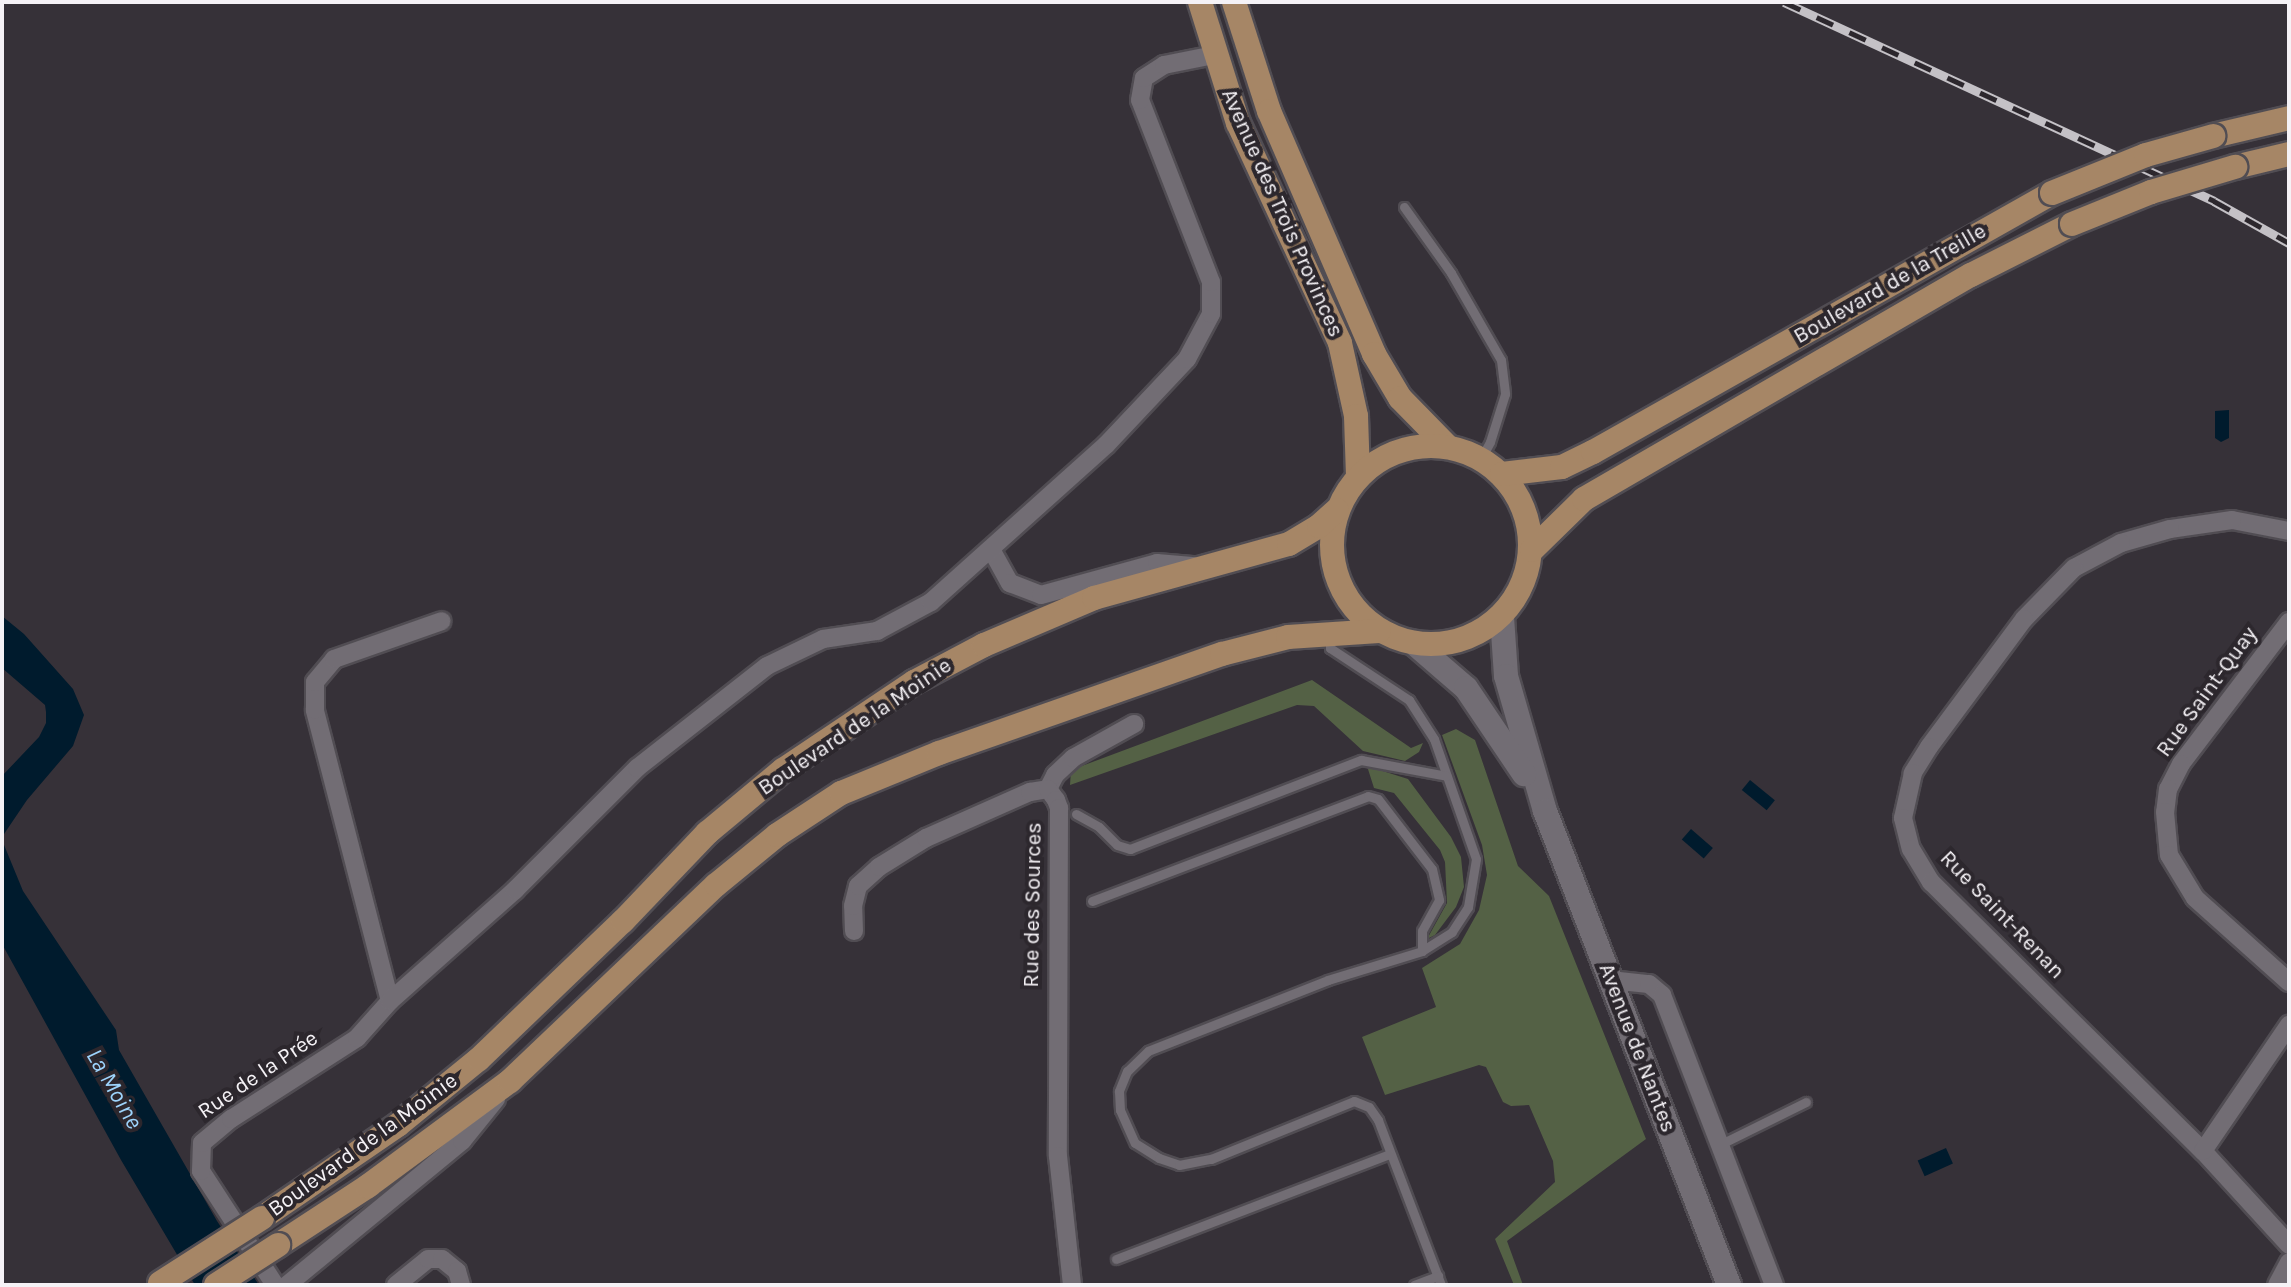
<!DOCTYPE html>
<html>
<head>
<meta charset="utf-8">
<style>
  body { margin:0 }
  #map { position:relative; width:2291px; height:1287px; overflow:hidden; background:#363138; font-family:Karla,sans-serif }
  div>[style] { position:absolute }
  .green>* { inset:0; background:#546145 }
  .water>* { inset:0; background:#001b2d; transform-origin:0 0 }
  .roads { filter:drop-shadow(2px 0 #514d53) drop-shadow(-2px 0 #514d53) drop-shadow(0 2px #514d53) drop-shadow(0 -2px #514d53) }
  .lane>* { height:9px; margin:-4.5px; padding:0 4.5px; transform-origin:4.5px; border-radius:4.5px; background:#726d74 }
  .street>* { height:18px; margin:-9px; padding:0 9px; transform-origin:9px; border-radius:9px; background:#726d74 }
  .secondary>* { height:24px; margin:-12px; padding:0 12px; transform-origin:12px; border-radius:12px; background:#726d74 }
  .primary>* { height:24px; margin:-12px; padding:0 12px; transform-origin:12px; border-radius:12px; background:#a68666 }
  .primary>.ring { margin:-12px; padding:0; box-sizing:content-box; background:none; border:24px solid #a68666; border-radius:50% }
  .rail>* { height:9px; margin-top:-4.5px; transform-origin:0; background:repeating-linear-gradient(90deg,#2c272d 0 18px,#c4c1c6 0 36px); box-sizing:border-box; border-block:2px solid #c4c1c6 }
  .bridges { filter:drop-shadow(2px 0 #514d53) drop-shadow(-2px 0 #514d53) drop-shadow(0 2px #514d53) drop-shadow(0 -2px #514d53) }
  .primary-bridge>* { height:24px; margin:-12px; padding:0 12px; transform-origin:12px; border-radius:12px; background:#a68666 }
  span { translate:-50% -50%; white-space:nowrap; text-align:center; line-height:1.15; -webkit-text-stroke:8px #2c272d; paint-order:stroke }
  .street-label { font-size:22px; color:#f5f2f6 }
  .water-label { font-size:24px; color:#9dd3fb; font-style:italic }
  .frame { position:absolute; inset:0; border:4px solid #f5f2f6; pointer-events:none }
</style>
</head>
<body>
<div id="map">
  <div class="green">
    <div style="clip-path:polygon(1312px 680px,1411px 748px,1423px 743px,1419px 752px,1405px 761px,1363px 751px,1314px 706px,1297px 705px,1070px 785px,1071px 770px)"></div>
    <div style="clip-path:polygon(1456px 729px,1475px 740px,1518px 866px,1549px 896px,1646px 1139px,1507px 1241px,1523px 1285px,1514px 1285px,1495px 1239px,1555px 1182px,1553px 1161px,1529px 1105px,1511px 1106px,1503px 1102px,1486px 1067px,1479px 1065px,1385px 1095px,1362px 1037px,1436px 1007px,1422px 968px,1460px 944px,1479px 910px,1487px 875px,1482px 845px,1442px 735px)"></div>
    <div style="clip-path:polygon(1367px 766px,1408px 779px,1451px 837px,1461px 857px,1464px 887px,1456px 907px,1435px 935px,1427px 939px,1447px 903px,1445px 862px,1440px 850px,1394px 793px,1374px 788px)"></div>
  </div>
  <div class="water">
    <div style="clip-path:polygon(2229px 410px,2229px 438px,2221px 442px,2215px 438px,2215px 411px)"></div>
    <div style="clip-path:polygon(2px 616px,24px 634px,73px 689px,84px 715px,73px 746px,27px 800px,2px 837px,2px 776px,39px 737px,46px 723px,46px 712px,45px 705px,2px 668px)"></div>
    <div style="left:1750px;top:780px;width:32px;height:13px;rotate:39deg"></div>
    <div style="left:1691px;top:829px;width:29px;height:14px;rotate:41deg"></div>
    <div style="clip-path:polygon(2px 840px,23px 891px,116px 1030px,119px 1050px,217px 1221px,259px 1285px,195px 1285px,121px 1160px,2px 944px)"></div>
    <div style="left:1946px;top:1148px;width:17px;height:31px;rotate:66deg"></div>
  </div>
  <div class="roads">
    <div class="lane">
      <div style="left:1404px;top:207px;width:81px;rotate:54.5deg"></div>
      <div style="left:1451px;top:273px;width:100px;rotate:60.1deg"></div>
      <div style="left:1501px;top:360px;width:34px;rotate:83deg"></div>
      <div style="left:1505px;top:394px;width:50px;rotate:107.4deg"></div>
      <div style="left:1490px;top:442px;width:18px;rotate:119deg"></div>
      <div style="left:1330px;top:635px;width:13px;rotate:90deg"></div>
      <div style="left:1330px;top:648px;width:95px;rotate:33.4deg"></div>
      <div style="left:1409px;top:700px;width:46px;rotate:57.3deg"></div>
      <div style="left:1434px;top:739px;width:127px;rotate:70.7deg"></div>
      <div style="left:1476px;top:859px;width:49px;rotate:99.5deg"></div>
      <div style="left:1468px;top:907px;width:30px;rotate:123deg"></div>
      <div style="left:1452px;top:932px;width:36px;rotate:148deg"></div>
      <div style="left:1422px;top:951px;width:98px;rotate:162.9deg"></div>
      <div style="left:1328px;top:980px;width:193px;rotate:158.5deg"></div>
      <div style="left:1148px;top:1051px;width:29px;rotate:136deg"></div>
      <div style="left:1127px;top:1071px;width:22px;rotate:112deg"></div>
      <div style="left:1119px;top:1091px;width:19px;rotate:87deg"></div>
      <div style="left:1120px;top:1110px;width:36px;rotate:66deg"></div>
      <div style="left:1135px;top:1143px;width:28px;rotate:32deg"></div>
      <div style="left:1159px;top:1158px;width:21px;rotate:19deg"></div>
      <div style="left:1179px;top:1165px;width:33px;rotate:-11deg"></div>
      <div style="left:1211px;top:1159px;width:154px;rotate:-22.1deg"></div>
      <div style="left:1354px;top:1101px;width:16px;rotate:22deg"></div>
      <div style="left:1369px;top:1107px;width:16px;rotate:55deg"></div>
      <div style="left:1378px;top:1120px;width:177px;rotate:69.1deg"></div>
      <div style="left:1076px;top:814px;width:26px;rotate:29deg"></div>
      <div style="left:1099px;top:827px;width:25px;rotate:45deg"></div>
      <div style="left:1117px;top:845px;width:14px;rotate:17deg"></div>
      <div style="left:1130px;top:849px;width:248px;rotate:-21.1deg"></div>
      <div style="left:1361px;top:760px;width:87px;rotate:10.5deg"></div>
      <div style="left:1092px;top:901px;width:295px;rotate:-20.8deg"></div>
      <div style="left:1368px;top:796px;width:10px;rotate:17deg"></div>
      <div style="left:1378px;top:799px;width:88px;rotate:52.4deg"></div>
      <div style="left:1432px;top:869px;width:32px;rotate:77deg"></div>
      <div style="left:1439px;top:900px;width:35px;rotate:119deg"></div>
      <div style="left:1422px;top:931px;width:20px;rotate:90deg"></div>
      <div style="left:1719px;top:1145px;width:97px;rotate:-26.3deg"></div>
      <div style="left:1116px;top:1259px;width:293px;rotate:-21deg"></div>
      <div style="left:1414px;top:1285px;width:26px;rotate:-21deg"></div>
    </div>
    <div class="street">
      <div style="left:2289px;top:531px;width:58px;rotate:-169.1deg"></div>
      <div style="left:2232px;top:520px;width:63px;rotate:171.7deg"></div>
      <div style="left:2170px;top:529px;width:51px;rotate:164.1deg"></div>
      <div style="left:2121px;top:543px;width:53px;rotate:152deg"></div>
      <div style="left:2074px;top:568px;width:71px;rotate:134.4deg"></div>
      <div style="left:2024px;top:619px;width:159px;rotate:126.6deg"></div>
      <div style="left:1929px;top:747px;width:31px;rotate:122deg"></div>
      <div style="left:1913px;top:773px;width:46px;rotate:102.5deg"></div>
      <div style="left:1903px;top:818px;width:32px;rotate:76deg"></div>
      <div style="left:1911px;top:849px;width:39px;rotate:59deg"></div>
      <div style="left:1931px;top:882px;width:383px;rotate:44.7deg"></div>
      <div style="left:2203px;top:1151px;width:127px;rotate:47.5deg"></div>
      <div style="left:992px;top:551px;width:37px;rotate:61deg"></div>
      <div style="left:1010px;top:583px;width:33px;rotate:21deg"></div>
      <div style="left:1041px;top:595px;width:120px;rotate:-15.4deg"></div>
      <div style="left:1157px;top:563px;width:38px;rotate:5deg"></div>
      <div style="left:2289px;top:622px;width:178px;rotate:127.3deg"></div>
      <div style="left:2181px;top:764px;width:28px;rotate:117deg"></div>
      <div style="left:2168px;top:789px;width:23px;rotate:97deg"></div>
      <div style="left:2165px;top:812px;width:43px;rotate:84.7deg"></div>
      <div style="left:2169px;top:855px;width:50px;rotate:58.8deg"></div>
      <div style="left:2195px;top:898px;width:126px;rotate:41.8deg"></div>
      <div style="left:1048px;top:789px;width:16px;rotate:-63deg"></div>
      <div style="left:1055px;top:775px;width:25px;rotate:-43deg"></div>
      <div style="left:1073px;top:758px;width:70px;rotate:-29.1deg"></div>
      <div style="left:854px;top:931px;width:25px;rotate:-92deg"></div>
      <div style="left:853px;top:906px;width:21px;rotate:-76deg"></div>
      <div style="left:858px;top:886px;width:28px;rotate:-42deg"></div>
      <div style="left:879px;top:867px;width:55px;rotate:-31.7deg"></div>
      <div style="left:926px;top:838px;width:114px;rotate:-23.9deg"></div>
      <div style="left:1030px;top:792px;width:18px;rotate:-9deg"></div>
      <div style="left:1048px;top:789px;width:14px;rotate:54deg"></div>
      <div style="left:1056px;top:800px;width:9px;rotate:69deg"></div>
      <div style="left:1059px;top:808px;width:348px;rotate:90.2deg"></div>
      <div style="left:1058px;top:1156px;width:130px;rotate:83.8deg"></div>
      <div style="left:1610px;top:980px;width:39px;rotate:6deg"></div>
      <div style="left:1649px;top:984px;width:17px;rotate:40deg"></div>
      <div style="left:1662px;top:995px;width:311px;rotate:68.9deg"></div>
      <div style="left:390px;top:1001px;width:301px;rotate:-104.5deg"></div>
      <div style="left:315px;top:710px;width:28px;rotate:-90deg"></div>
      <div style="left:315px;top:682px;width:30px;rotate:-50deg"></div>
      <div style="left:334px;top:659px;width:114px;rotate:-19.4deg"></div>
      <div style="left:2203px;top:1151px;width:153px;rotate:-55.7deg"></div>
      <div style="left:275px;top:1285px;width:136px;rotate:-123deg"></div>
      <div style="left:201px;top:1171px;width:28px;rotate:-88deg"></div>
      <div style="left:202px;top:1143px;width:38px;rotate:-40deg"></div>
      <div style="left:231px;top:1119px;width:150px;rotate:-32.7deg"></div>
      <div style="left:357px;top:1038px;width:50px;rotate:-48.3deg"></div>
      <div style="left:390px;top:1001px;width:167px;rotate:-41.6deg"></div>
      <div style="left:515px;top:890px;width:173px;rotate:-45deg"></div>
      <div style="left:637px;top:768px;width:165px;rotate:-38.1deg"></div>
      <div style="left:767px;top:666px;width:62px;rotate:-25.7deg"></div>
      <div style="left:823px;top:639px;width:55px;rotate:-8.4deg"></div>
      <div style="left:877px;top:631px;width:61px;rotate:-28.2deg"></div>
      <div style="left:931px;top:602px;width:235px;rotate:-41.9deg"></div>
      <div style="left:1106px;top:445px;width:118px;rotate:-46.7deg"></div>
      <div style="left:1187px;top:359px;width:51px;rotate:-61.9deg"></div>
      <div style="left:1211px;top:314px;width:32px;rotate:-90deg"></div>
      <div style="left:1211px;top:282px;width:195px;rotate:-111.3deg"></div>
      <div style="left:1140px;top:100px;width:22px;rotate:-80deg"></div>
      <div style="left:1144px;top:78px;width:24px;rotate:-33deg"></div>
      <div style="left:1164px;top:65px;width:51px;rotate:-11.3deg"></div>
      <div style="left:287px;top:1285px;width:227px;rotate:-39.4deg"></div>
      <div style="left:462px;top:1141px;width:54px;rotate:-51deg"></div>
      <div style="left:396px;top:1285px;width:41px;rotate:-39.1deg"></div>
      <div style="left:428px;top:1259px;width:14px"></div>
      <div style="left:442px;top:1259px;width:19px;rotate:39deg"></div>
      <div style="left:457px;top:1271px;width:15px;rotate:74deg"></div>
      <div style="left:2277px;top:1285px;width:26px;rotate:-62deg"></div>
    </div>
    <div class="secondary">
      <div style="left:1502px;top:617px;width:59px;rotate:86.1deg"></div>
      <div style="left:1506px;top:676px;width:141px;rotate:73.9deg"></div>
      <div style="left:1545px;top:811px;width:508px;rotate:68.78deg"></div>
      <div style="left:1416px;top:645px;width:66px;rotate:40.7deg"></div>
      <div style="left:1466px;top:688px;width:104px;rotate:56deg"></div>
    </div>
    <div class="primary">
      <div style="left:1200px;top:2px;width:127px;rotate:72.6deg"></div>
      <div style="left:1238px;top:123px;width:242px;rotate:65.1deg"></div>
      <div style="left:1340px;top:343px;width:75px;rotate:77.6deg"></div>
      <div style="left:1356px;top:416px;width:59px;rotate:88.1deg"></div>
      <div style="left:1234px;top:2px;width:114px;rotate:72.2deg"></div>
      <div style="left:1269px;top:111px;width:265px;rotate:66.6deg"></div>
      <div style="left:1374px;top:354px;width:51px;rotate:59.4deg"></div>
      <div style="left:1400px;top:398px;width:66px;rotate:45.6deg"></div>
      <div style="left:2213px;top:136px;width:78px;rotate:-13.3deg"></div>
      <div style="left:2235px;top:167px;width:56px;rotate:-13.5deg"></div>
      <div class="ring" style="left:1332px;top:446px;width:174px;height:174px"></div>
      <div style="left:1502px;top:474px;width:60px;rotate:-6.7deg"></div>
      <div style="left:1562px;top:467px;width:34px;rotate:-26deg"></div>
      <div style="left:1593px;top:452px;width:527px;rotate:-29.43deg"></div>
      <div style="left:1532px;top:550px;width:73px;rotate:-44.4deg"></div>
      <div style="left:1584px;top:499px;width:447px;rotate:-30.1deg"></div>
      <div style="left:1971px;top:275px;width:113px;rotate:-26.8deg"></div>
      <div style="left:262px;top:1218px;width:165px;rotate:-34.4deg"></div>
      <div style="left:398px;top:1125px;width:104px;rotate:-39.2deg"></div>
      <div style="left:479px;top:1059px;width:199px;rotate:-43.8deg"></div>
      <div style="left:623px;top:921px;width:122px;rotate:-46.3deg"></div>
      <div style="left:707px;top:833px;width:99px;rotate:-39.7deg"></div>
      <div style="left:783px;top:770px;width:158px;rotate:-33.9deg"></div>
      <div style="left:914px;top:682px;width:79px;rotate:-27.9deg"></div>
      <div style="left:984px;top:645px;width:120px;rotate:-23.1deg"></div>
      <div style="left:1094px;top:598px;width:202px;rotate:-15.5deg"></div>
      <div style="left:1289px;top:544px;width:35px;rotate:-31deg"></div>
      <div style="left:1319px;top:526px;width:24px;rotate:-42deg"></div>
      <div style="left:278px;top:1245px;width:108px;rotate:-33.2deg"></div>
      <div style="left:368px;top:1186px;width:177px;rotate:-36.5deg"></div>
      <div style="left:510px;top:1081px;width:284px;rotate:-43.6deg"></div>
      <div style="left:716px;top:885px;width:79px;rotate:-39.3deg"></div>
      <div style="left:777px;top:835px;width:77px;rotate:-33.3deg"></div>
      <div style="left:841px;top:793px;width:106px;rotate:-22.2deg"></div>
      <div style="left:939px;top:753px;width:300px;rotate:-19.3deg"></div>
      <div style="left:1222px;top:654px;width:68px;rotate:-14.4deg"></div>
      <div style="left:1288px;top:637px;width:91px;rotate:-3.8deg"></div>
    </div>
  </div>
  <div class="rail">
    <div style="left:1784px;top:2px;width:474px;rotate:24.8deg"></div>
    <div style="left:2214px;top:201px;width:86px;rotate:29.2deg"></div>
  </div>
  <div class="bridges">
    <div class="primary-bridge">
      <div style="left:2052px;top:193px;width:101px;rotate:-22deg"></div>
      <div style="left:2146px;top:155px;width:70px;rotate:-15.8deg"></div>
      <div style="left:2072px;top:224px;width:85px;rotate:-22.1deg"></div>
      <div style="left:2151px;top:192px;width:88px;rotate:-16.6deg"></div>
      <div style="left:160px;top:1283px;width:121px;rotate:-32.5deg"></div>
      <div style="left:216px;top:1285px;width:74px;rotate:-32.8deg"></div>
    </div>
  </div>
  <div class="street-label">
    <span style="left:1282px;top:213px;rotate:66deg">Avenue des Trois Provinces</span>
    <span style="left:1890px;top:284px;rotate:-30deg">Boulevard de la Treille</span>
    <span style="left:2207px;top:692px;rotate:-54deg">Rue Saint-Quay</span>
    <span style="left:855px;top:727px;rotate:-34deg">Boulevard de la Moinie</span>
    <span style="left:1033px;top:905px;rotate:-89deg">Rue des Sources</span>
    <span style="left:2002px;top:915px;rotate:46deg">Rue Saint-Renan</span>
    <span style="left:1637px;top:1048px;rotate:69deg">Avenue de Nantes</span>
    <span style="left:258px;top:1075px;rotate:-34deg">Rue de la Prée</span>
    <span style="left:363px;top:1145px;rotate:-36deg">Boulevard de la Moinie</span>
  </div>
  <div class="water-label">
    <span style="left:114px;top:1089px;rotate:60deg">La Moine</span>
  </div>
  <div class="frame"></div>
</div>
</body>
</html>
